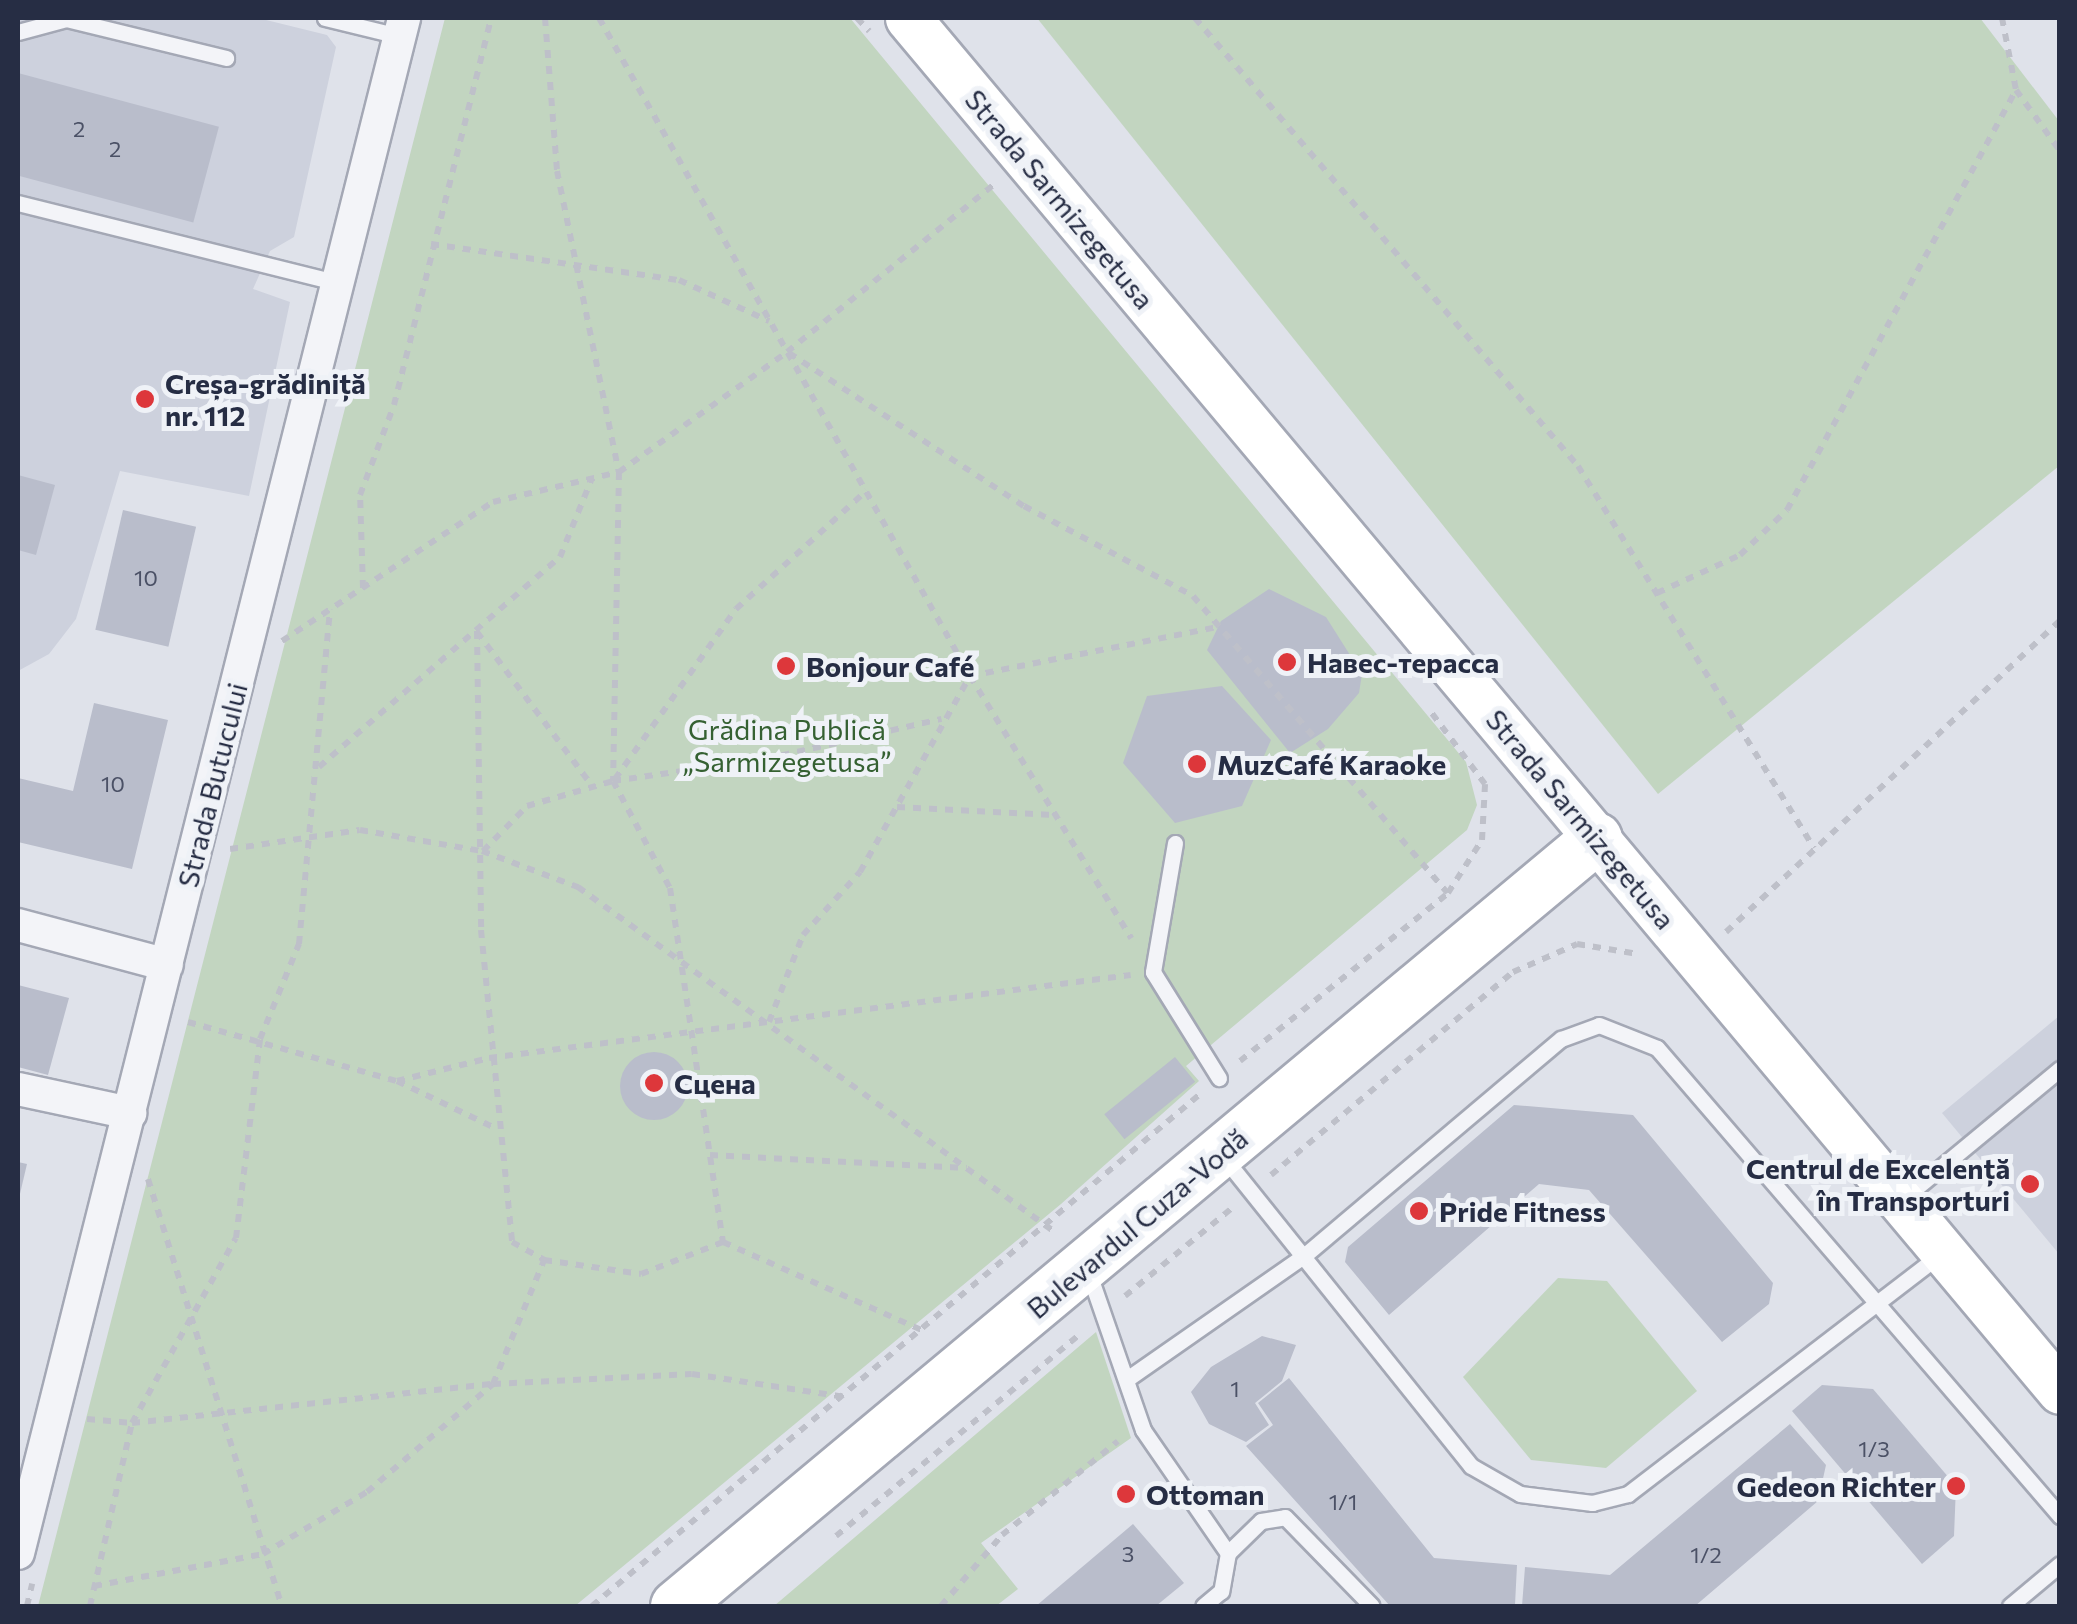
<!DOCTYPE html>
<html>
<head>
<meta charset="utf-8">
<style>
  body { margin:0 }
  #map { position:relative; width:2077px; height:1624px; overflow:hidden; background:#dfe2ea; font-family:Commissioner,sans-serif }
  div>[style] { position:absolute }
  .built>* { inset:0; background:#cdd1dd }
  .green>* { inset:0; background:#c2d5c0 }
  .building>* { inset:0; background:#b9bdcb; transform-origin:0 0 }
  .round { border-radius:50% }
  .path>* { height:6px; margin-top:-3px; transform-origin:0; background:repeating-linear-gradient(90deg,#bec0c9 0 8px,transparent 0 16px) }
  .roads { filter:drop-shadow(2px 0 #a4a8b5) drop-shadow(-2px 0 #a4a8b5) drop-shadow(0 2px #a4a8b5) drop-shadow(0 -2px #a4a8b5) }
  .service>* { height:15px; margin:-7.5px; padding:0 7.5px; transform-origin:7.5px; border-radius:7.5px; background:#f3f4f8 }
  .minor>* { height:32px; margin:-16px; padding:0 16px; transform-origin:16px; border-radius:16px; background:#f3f4f8 }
  .secondary>* { height:45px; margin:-22.5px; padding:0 22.5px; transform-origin:22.5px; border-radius:22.5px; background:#fff }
  .primary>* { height:50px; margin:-25px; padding:0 25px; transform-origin:25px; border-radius:25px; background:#fff }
  .dots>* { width:28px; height:28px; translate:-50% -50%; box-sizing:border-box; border:5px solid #eff2f7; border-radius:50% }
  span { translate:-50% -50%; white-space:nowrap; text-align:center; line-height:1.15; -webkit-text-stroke:10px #eff2f7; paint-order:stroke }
  .number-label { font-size:22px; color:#4b5166 }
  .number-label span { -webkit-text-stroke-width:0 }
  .street-label { font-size:28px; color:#262d44 }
  .poi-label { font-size:28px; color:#262d44; font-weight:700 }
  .left { translate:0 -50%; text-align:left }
  .right { translate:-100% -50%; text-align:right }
  .park-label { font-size:28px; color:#356132 }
  .frame { position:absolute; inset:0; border:20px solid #262d44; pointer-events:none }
</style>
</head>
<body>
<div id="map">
  <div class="built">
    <div style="clip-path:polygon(18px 18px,258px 18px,327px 35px,336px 47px,294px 237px,270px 251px,253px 289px,290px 302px,249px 496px,120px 471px,76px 619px,49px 654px,18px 671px)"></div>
    <div style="clip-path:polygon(2059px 1016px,2059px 1254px,1942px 1113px)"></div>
  </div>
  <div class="green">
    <div style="clip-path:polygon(445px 18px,850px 18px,1466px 762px,1477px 805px,1467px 830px,1186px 1066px,1199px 1081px,1061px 1204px,575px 1606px,38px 1606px)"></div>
    <div style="clip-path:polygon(1037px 18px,1980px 18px,2059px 121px,2059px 466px,1658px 794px)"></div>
    <div style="clip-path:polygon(1558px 1278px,1607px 1281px,1697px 1391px,1606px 1468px,1531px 1460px,1463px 1377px)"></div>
    <div style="clip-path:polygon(1096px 1332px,1131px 1438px,981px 1543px,1018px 1589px,996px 1606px,774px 1606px)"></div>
  </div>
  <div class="building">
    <div style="left:18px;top:73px;width:208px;height:99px;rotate:15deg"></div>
    <div style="clip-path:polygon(18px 475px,55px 485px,36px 555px,18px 550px)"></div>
    <div style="left:123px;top:510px;width:75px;height:123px;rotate:13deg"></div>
    <div style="clip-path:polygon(1269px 589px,1326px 617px,1362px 674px,1359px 693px,1328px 729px,1290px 753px,1207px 650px,1221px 621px)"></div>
    <div style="clip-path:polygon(1222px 686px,1271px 740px,1242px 806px,1175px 823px,1123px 763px,1147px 696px)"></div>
    <div style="clip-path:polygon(94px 703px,168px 720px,132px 869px,18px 842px,18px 778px,73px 791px)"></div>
    <div style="clip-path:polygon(18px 985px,69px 998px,48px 1075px,18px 1067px)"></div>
    <div class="round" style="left:620px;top:1052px;width:68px;height:68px"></div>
    <div style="left:1175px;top:1057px;width:32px;height:91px;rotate:51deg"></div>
    <div style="clip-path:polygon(1514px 1105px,1633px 1115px,1773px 1283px,1769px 1304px,1722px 1342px,1589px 1190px,1539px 1184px,1389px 1315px,1345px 1262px,1348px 1247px)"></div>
    <div style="clip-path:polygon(18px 1162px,27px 1164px,19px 1198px,18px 1197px)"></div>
    <div style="clip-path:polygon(1262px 1336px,1296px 1345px,1282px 1381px,1255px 1403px,1269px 1425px,1246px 1442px,1209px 1424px,1191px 1392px,1211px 1367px)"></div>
    <div style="clip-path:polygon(1289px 1378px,1434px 1558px,1517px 1565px,1515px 1605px,1390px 1606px,1246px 1446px,1273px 1425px,1258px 1403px)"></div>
    <div style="clip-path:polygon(1822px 1385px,1873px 1389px,1956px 1486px,1954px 1536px,1922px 1564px,1792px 1411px)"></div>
    <div style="clip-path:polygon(1790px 1424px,1826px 1465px,1818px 1501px,1695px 1606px,1522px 1606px,1525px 1567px,1610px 1575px)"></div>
    <div style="clip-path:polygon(1133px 1524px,1184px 1583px,1156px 1606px,1036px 1606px)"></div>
  </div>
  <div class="path">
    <div style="left:545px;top:18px;width:153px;rotate:85.5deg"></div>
    <div style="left:557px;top:171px;width:307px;rotate:78.4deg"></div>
    <div style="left:619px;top:472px;width:309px;rotate:91.1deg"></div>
    <div style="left:613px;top:781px;width:121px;rotate:62deg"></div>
    <div style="left:670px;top:888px;width:358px;rotate:81.5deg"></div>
    <div style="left:723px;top:1242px;width:220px;rotate:23.9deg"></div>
    <div style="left:599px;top:18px;width:755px;rotate:60.58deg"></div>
    <div style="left:970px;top:676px;width:308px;rotate:58.4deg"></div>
    <div style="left:857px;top:18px;width:18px;rotate:47deg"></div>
    <div style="left:1195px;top:18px;width:589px;rotate:49.47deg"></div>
    <div style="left:1578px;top:466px;width:449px;rotate:58.3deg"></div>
    <div style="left:2002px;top:18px;width:73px;rotate:79deg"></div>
    <div style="left:2016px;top:90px;width:75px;rotate:54.2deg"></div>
    <div style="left:431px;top:244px;width:251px;rotate:8.3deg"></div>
    <div style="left:679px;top:280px;width:99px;rotate:24.5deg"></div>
    <div style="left:789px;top:353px;width:280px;rotate:33.1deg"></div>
    <div style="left:1024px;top:506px;width:191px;rotate:28deg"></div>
    <div style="left:1193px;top:596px;width:391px;rotate:49.4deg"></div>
    <div style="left:363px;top:588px;width:93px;rotate:-91.8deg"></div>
    <div style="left:360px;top:495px;width:96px;rotate:-69.3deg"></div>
    <div style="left:394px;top:405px;width:399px;rotate:-75.9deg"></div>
    <div style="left:1657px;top:593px;width:91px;rotate:-24.6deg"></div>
    <div style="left:1740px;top:555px;width:65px;rotate:-43.8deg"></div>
    <div style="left:1787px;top:510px;width:478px;rotate:-61.4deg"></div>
    <div style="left:477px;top:631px;width:299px;rotate:89.2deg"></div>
    <div style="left:481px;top:930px;width:314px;rotate:84.3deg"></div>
    <div style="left:512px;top:1242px;width:37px;rotate:29deg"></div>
    <div style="left:544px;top:1260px;width:98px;rotate:8.2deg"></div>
    <div style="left:641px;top:1274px;width:88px;rotate:-21.3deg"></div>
    <div style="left:477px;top:632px;width:194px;rotate:53.2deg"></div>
    <div style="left:282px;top:641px;width:253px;rotate:-33.4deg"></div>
    <div style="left:493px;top:502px;width:130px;rotate:-13.4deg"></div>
    <div style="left:619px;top:472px;width:206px;rotate:-35.5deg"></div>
    <div style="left:787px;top:352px;width:269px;rotate:-39deg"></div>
    <div style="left:319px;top:767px;width:320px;rotate:-41.1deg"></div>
    <div style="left:560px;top:557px;width:85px;rotate:-67.9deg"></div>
    <div style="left:615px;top:779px;width:209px;rotate:-54.6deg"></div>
    <div style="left:736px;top:609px;width:176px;rotate:-42.2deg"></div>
    <div style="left:897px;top:807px;width:156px;rotate:2.9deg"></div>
    <div style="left:230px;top:849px;width:131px;rotate:-8.3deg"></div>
    <div style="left:360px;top:830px;width:124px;rotate:9.8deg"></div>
    <div style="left:482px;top:851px;width:103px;rotate:20.6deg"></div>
    <div style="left:578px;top:887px;width:585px;rotate:35.89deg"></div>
    <div style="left:483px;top:851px;width:63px;rotate:-45.6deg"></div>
    <div style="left:527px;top:806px;width:90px;rotate:-16.2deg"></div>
    <div style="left:613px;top:781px;width:155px;rotate:-8.2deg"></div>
    <div style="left:766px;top:759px;width:180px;rotate:-12.9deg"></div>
    <div style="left:1726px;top:932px;width:456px;rotate:-43deg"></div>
    <div style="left:188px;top:1022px;width:217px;rotate:15.8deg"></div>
    <div style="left:397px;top:1081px;width:111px;rotate:25.6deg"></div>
    <div style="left:769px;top:1022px;width:93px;rotate:-68.7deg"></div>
    <div style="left:803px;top:935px;width:85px;rotate:-47.9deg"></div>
    <div style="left:860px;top:872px;width:225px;rotate:-60.7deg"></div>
    <div style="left:970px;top:676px;width:253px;rotate:-11.2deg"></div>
    <div style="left:1240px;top:1061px;width:267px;rotate:-38.9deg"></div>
    <div style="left:1448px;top:893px;width:63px;rotate:-57.3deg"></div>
    <div style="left:1482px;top:840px;width:56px;rotate:-86.9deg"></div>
    <div style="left:1485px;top:784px;width:90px;rotate:-126.9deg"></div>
    <div style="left:397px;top:1081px;width:95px;rotate:-14deg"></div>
    <div style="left:489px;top:1058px;width:647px;rotate:-7.37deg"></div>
    <div style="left:710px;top:1155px;width:257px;rotate:2.9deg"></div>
    <div style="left:1271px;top:1175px;width:316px;rotate:-40deg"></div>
    <div style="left:1513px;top:972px;width:70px;rotate:-23.6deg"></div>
    <div style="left:1577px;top:944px;width:62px;rotate:9.3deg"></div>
    <div style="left:148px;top:1179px;width:448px;rotate:72.6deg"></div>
    <div style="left:1125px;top:1296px;width:137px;rotate:-39.4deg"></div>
    <div style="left:87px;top:1419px;width:45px;rotate:5.1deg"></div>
    <div style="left:132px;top:1423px;width:363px;rotate:-6.2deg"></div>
    <div style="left:493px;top:1384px;width:199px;rotate:-2.9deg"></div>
    <div style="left:692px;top:1374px;width:155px;rotate:8.5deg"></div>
    <div style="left:836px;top:1536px;width:318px;rotate:-39.6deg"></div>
    <div style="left:94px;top:1586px;width:172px;rotate:-10.7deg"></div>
    <div style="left:263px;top:1554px;width:121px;rotate:-30.8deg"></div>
    <div style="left:367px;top:1492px;width:166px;rotate:-40.6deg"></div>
    <div style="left:493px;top:1384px;width:134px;rotate:-67.6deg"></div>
    <div style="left:27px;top:1606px;width:23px;rotate:-77deg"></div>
    <div style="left:90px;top:1606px;width:188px;rotate:-77.1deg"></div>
    <div style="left:132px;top:1423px;width:212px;rotate:-60.7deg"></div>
    <div style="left:236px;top:1238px;width:200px;rotate:-83.1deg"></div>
    <div style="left:260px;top:1039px;width:103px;rotate:-67.7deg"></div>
    <div style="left:299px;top:944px;width:336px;rotate:-84.7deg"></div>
    <div style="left:592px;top:1606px;width:793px;rotate:-40.09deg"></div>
    <div style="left:941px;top:1606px;width:94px;rotate:-49.3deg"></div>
    <div style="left:1002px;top:1535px;width:149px;rotate:-39deg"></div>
  </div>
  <div class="roads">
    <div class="service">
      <div style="left:325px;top:18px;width:76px;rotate:13.7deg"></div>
      <div style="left:18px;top:32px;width:50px;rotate:-15.2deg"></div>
      <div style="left:66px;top:19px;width:165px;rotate:13.7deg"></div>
      <div style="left:18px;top:203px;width:330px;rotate:14deg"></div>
      <div style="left:1175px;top:843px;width:131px;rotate:99.7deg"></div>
      <div style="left:1153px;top:972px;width:125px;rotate:58.1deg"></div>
      <div style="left:1225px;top:1159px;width:393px;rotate:51.3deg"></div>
      <div style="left:1471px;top:1466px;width:56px;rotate:29.7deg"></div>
      <div style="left:1520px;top:1494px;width:73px;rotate:7.1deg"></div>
      <div style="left:1592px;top:1503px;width:37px;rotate:-14deg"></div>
      <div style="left:1628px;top:1494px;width:396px;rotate:-37.5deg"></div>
      <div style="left:1905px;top:1197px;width:201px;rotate:-39.6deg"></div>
      <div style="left:1088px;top:1271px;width:168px;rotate:70.9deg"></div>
      <div style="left:1143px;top:1430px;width:150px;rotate:55.4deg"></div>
      <div style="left:1228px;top:1553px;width:39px;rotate:100deg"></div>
      <div style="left:1221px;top:1591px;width:23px;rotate:140deg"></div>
      <div style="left:1127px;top:1379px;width:217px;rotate:-34.9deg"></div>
      <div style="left:1305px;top:1255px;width:335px;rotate:-40.2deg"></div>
      <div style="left:1561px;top:1039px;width:40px;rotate:-20.2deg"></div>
      <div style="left:1599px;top:1025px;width:62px;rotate:21.6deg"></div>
      <div style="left:1657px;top:1048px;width:618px;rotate:49.27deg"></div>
      <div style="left:1228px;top:1553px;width:46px;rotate:-44.1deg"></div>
      <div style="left:1261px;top:1521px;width:24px;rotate:-9deg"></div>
      <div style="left:1285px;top:1517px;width:124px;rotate:45.7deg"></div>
      <div style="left:2010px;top:1606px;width:65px;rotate:-40deg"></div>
    </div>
    <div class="minor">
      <div style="left:18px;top:925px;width:154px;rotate:15deg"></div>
      <div style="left:18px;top:1089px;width:115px;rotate:12.1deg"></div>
      <div style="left:18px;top:1553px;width:1583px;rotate:-75.88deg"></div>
    </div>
    <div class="secondary">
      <div style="left:908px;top:18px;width:1792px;rotate:50deg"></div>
    </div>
    <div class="primary">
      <div style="left:676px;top:1606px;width:1199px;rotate:-39.82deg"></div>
    </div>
  </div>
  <div class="dots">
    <div style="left:145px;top:399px;background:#dd373b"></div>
    <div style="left:1287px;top:662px;background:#dd373b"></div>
    <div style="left:786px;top:666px;background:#dd373b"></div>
    <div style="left:1197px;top:764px;background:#dd373b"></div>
    <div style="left:654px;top:1083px;background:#dd373b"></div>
    <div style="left:2030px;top:1184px;background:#dd373b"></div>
    <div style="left:1419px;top:1211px;background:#dd373b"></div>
    <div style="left:1956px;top:1486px;background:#dd373b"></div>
    <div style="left:1126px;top:1494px;background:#dd373b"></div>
  </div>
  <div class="number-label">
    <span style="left:79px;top:129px">2</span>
    <span style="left:115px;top:149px">2</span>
    <span style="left:146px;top:578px">10</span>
    <span style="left:113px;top:784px">10</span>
    <span style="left:1235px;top:1389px">1</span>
    <span style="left:1874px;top:1449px">1/3</span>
    <span style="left:1343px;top:1502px">1/1</span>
    <span style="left:1128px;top:1554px">3</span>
    <span style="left:1706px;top:1555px">1/2</span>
  </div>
  <div class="street-label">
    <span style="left:1060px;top:199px;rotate:50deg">Strada Sarmizegetusa</span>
    <span style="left:212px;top:785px;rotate:-76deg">Strada Butucului</span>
    <span style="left:1581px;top:819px;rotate:50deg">Strada Sarmizegetusa</span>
    <span style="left:1137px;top:1223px;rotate:-40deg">Bulevardul Cuza-Vodă</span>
  </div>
  <div class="poi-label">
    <span class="left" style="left:165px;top:399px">Creșa-grădiniță<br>nr. 112</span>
    <span class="left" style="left:1307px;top:662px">Навес-терасса</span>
    <span class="left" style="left:806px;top:666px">Bonjour Café</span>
    <span class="left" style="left:1217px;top:764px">MuzCafé Karaoke</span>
    <span class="left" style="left:674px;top:1083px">Сцена</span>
    <span class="right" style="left:2010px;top:1184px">Centrul de Excelență<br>în Transporturi</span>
    <span class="left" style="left:1439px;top:1211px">Pride Fitness</span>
    <span class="right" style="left:1936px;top:1486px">Gedeon Richter</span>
    <span class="left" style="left:1146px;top:1494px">Ottoman</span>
  </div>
  <div class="park-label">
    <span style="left:787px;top:745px">Grădina Publică<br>„Sarmizegetusa”</span>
  </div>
  <div class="frame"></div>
</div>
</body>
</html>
